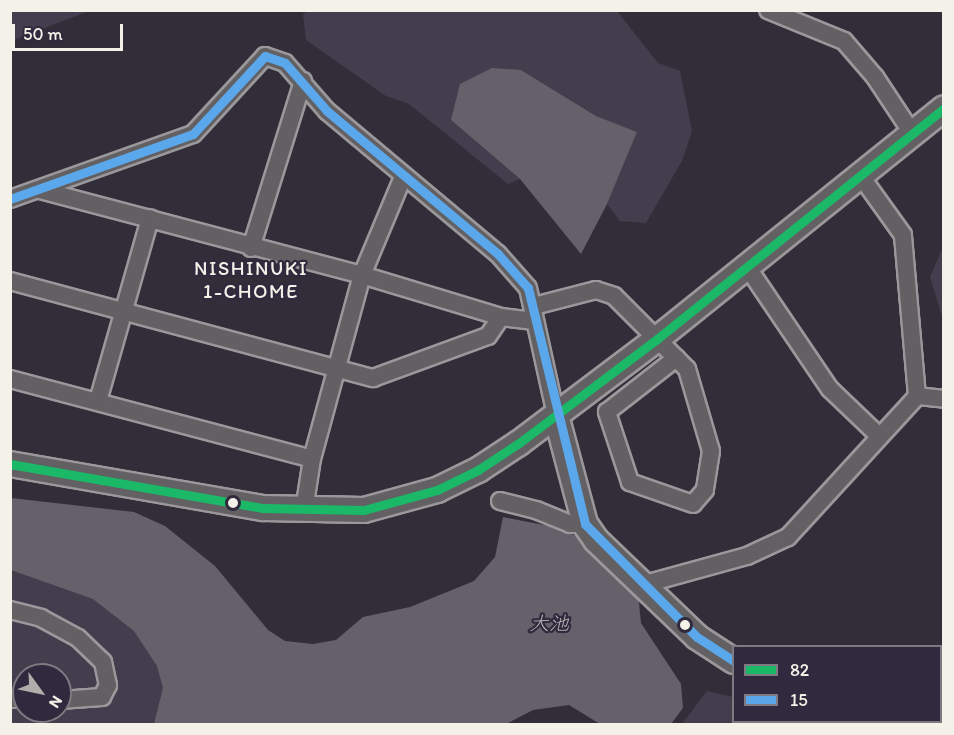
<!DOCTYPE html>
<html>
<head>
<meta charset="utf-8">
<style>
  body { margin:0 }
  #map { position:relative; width:954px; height:735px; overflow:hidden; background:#312e39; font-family:Itim,"Klee One",sans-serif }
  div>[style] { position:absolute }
  .green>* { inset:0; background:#423e4d }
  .water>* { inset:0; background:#65616b }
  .roads { filter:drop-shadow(2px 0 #9a989b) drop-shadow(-2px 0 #9a989b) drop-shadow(0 2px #9a989b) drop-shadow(0 -2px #9a989b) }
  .street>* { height:16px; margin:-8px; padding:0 8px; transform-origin:8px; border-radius:8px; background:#626063 }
  .secondary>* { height:24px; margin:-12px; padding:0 12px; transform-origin:12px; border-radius:12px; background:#626063 }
  .bus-1>* { height:9px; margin:-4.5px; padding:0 4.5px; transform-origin:4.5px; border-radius:4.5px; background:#1ab867 }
  .bus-2>* { height:9px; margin:-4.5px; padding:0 4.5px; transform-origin:4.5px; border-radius:4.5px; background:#5aa8eb }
  .dots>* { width:16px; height:16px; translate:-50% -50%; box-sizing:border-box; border:3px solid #2f2a3d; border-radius:50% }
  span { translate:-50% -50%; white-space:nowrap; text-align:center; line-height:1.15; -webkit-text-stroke:4.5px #2f2a3d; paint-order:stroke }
  .neighbourhood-label { font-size:20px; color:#f4f1e8; letter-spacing:1.5px }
  .water-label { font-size:20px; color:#b6b2b2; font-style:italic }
  .frame { position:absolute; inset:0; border:12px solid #f4f1e8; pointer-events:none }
  .legend { position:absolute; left:732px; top:645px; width:210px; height:78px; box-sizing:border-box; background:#2f2a3d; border:2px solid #7e7a81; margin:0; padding:8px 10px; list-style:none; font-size:18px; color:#f4f1e8 }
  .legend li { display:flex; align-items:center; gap:12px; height:30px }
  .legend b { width:30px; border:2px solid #7e7a81 }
  .north { position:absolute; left:12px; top:663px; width:60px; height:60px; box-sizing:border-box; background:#2f2a3d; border:2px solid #7e7a81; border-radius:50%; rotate:123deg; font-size:16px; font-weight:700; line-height:24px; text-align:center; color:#f4f1e8 }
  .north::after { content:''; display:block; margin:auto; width:21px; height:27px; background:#b0adab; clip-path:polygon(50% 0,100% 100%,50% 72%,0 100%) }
  .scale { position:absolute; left:12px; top:24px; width:111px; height:27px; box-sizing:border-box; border:3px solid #f4f1e8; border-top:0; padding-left:8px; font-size:18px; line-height:21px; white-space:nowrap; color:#f4f1e8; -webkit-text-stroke:4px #2f2a3d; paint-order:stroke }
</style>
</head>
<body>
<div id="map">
  <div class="green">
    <div style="clip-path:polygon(11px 10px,89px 10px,89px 11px,11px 41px)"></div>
    <div style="clip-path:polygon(307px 10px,617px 11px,658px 63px,680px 71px,692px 131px,682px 161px,646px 223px,620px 221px,607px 204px,637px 132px,596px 116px,521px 70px,451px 120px,520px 179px,508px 184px,409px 104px,386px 96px,306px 40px,303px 15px)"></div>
    <div style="clip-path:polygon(943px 247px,943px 320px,930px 277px)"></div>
    <div style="clip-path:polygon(evenodd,10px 543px,120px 595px,212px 724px,11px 724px,10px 543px,24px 675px,60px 675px,60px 711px,24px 711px,24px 675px)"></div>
    <div style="clip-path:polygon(707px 691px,733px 697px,734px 722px,863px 724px,682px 724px)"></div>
  </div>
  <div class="water">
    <div style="clip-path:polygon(492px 68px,521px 70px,596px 116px,637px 132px,607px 204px,581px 254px,520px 179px,451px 120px,460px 84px)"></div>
    <div style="clip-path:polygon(11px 498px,134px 512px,165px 526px,215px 566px,268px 630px,285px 641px,313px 644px,336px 640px,363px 617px,410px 607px,474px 581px,495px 557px,503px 517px,559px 528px,578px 537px,638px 593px,641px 623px,681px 684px,683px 708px,671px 724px,600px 724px,569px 705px,533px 710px,506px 724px,154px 724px,163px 688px,157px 666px,134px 631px,93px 599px,11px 570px)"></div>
  </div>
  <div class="roads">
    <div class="street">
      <div style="left:768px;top:10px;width:82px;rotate:22.2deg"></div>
      <div style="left:844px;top:41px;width:48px;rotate:49.3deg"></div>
      <div style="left:875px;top:77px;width:67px;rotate:56.5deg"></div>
      <div style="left:40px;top:190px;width:333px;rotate:14.8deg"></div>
      <div style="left:362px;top:275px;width:145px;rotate:16.8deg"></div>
      <div style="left:501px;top:317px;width:33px;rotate:7deg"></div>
      <div style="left:10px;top:199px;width:194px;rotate:-19.6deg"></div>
      <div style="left:193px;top:134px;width:106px;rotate:-47.3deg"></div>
      <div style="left:265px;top:56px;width:21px;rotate:19deg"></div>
      <div style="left:285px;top:63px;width:64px;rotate:48.8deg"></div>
      <div style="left:327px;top:111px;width:223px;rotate:39.9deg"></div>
      <div style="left:498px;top:254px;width:45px;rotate:48.6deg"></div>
      <div style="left:528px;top:288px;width:130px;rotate:77.6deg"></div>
      <div style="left:251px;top:248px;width:175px;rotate:-72.7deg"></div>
      <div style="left:748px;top:268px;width:146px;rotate:55.9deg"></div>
      <div style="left:830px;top:389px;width:68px;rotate:43.8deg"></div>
      <div style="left:10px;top:281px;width:376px;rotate:15deg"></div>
      <div style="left:373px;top:378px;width:122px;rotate:-20.1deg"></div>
      <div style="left:488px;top:336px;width:23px;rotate:-56deg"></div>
      <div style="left:534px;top:306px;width:64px;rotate:-14.5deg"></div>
      <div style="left:596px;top:290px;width:19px;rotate:18deg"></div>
      <div style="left:614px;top:296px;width:103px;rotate:45deg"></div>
      <div style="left:687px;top:369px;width:85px;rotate:73.7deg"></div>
      <div style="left:711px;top:451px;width:39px;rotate:99deg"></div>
      <div style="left:705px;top:490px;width:18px;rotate:131deg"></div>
      <div style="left:693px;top:504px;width:67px;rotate:-160.8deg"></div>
      <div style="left:630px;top:482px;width:74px;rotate:-108.2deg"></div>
      <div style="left:607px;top:412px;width:88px;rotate:-38deg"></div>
      <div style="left:10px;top:379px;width:312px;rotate:14.8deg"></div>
      <div style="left:917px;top:396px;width:27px;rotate:6deg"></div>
      <div style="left:98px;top:401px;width:190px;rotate:-74.1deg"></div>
      <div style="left:500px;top:501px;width:37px;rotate:14deg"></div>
      <div style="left:536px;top:510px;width:37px;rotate:22deg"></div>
      <div style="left:570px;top:524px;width:15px"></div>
      <div style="left:304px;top:510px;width:52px;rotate:-81.1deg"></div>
      <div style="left:312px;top:459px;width:191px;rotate:-74.8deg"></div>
      <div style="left:362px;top:275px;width:106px;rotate:-67.3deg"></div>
      <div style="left:645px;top:584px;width:106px;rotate:-15.4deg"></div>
      <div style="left:747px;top:556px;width:45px;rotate:-24.9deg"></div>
      <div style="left:788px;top:537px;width:191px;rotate:-47.5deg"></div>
      <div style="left:917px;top:396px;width:162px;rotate:-95deg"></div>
      <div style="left:903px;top:235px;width:74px;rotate:-125.6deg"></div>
      <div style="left:10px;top:610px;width:32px;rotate:14deg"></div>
      <div style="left:41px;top:618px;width:42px;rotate:28.4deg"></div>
      <div style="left:78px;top:638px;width:35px;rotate:44deg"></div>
      <div style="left:103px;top:662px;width:24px;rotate:78deg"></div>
      <div style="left:108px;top:685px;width:13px;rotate:117deg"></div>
      <div style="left:102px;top:697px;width:42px;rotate:175.9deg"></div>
      <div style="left:10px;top:699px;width:14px"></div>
    </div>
    <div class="secondary">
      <div style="left:556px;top:415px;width:113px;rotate:75.1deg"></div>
      <div style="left:585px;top:524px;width:19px;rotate:55deg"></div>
      <div style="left:596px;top:540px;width:140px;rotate:43.8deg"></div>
      <div style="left:697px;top:637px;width:44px;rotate:33deg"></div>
      <div style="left:10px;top:464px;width:257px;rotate:9.9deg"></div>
      <div style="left:263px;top:508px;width:101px;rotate:1.1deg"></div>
      <div style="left:364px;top:510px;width:76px;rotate:-15.3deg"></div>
      <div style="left:437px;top:490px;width:46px;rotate:-26deg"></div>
      <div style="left:478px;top:470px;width:49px;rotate:-33.4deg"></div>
      <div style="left:519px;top:443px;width:173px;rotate:-37deg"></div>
      <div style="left:657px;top:339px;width:368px;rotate:-38.8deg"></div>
      <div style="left:940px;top:714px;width:4px;rotate:14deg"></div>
    </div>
  </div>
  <div class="bus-1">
    <div style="left:10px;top:464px;width:257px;rotate:9.9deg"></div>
    <div style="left:263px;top:508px;width:101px;rotate:1.1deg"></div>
    <div style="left:364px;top:510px;width:76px;rotate:-15.3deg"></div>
    <div style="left:437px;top:490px;width:46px;rotate:-26deg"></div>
    <div style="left:478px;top:470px;width:49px;rotate:-33.4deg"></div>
    <div style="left:519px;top:443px;width:173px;rotate:-37deg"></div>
    <div style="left:657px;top:339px;width:368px;rotate:-38.8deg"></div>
  </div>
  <div class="bus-2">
    <div style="left:10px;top:199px;width:194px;rotate:-19.6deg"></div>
    <div style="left:193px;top:134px;width:106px;rotate:-47.3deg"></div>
    <div style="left:265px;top:56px;width:21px;rotate:19deg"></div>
    <div style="left:285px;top:63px;width:64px;rotate:48.8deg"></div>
    <div style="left:327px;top:111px;width:223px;rotate:39.9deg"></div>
    <div style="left:498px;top:254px;width:45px;rotate:48.6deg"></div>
    <div style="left:528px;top:288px;width:243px;rotate:76.4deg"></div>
    <div style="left:585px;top:524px;width:159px;rotate:45.3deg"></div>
    <div style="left:697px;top:637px;width:44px;rotate:33deg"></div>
  </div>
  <div class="dots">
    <div style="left:233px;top:503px;background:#f4f1e8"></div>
    <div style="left:685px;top:625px;background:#f4f1e8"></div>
  </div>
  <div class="neighbourhood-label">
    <span style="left:251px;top:280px">NISHINUKI<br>1-CHOME</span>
  </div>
  <div class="water-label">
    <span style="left:549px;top:623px">大池</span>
  </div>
  <div class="frame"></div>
  <ul class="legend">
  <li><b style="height:8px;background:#1ab867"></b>82</li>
  <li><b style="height:8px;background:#5aa8eb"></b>15</li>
  </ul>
  <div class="north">N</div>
  <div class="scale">50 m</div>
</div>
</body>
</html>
